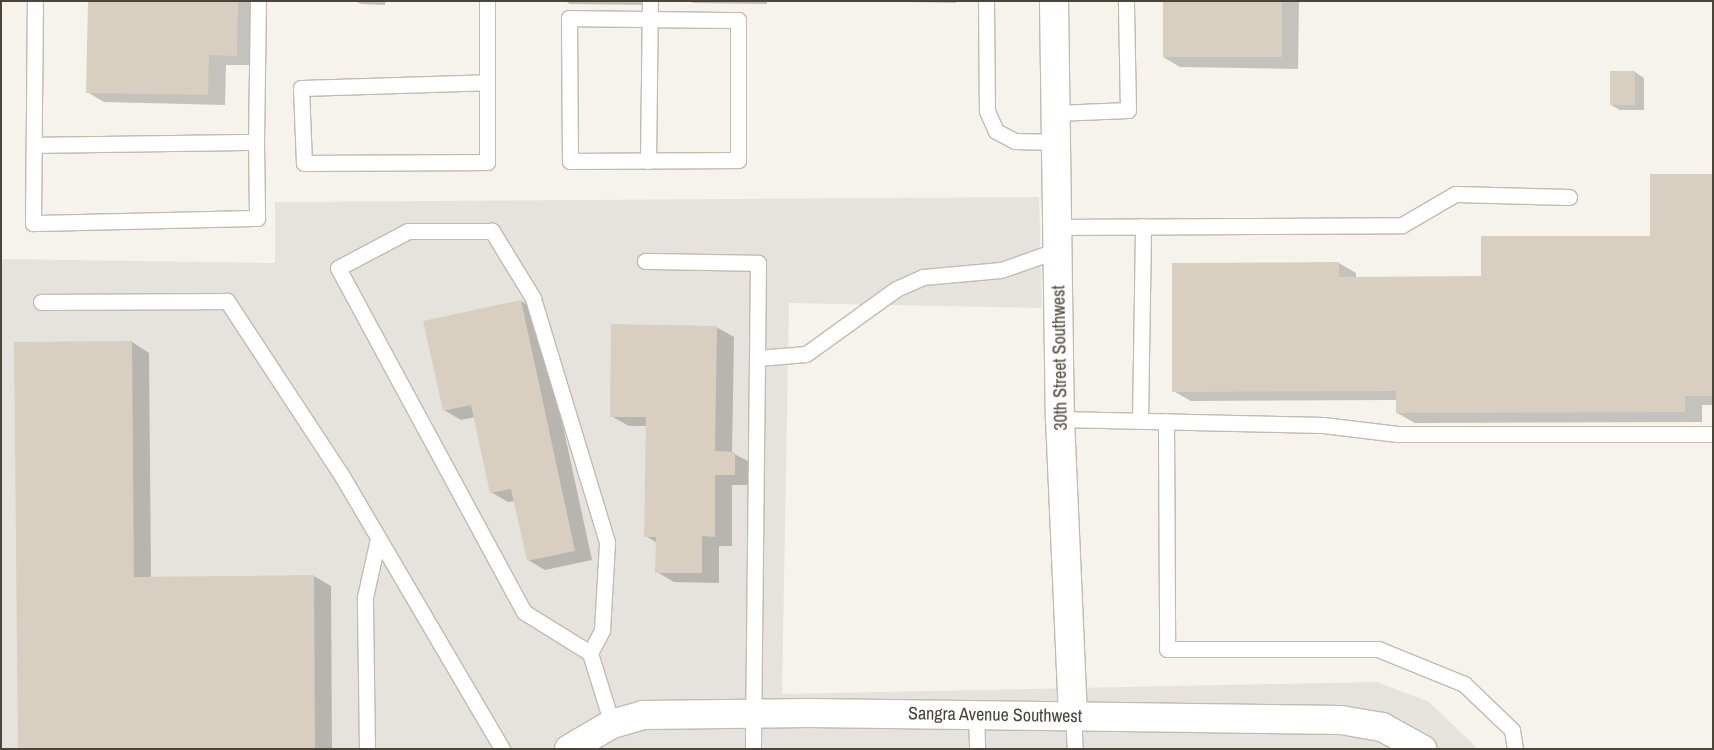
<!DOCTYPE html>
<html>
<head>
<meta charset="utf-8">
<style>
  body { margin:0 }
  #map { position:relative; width:1714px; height:750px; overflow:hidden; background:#f6f3ec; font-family:"Archivo Narrow",sans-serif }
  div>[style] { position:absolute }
  .industrial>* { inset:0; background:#e6e2dd }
  .shadow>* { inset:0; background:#0003 }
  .building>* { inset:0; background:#d8cfc1; transform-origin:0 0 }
  .roads { filter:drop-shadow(1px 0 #c2bbae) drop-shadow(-1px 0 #c2bbae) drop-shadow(0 1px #c2bbae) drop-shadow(0 -1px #c2bbae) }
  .lane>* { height:15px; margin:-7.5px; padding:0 7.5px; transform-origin:7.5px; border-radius:7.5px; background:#fff }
  .street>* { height:28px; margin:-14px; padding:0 14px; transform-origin:14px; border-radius:14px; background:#fff }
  span { translate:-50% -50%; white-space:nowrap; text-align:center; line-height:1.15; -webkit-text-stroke:4.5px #fff; paint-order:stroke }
  .street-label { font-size:18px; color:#4b4439 }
  .frame { position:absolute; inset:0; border:2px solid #4b4439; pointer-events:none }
</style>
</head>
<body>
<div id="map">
  <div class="industrial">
    <div style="clip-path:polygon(1039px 197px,1042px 308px,789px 303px,782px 694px,1377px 682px,1429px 702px,1478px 749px,1px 749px,1px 259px,275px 263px,275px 202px)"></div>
  </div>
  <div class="shadow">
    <div style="clip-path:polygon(89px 1px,256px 1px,254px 65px,226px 65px,225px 105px,104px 102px,87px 92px)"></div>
    <div style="clip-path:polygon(355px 1px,385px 1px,385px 5px,361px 4px)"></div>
    <div style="clip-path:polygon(565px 1px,644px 1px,644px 5px,570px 4px)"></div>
    <div style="clip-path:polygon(690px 1px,767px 1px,767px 4px,693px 3px)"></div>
    <div style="clip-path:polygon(857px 1px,956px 1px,956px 3px)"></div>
    <div style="clip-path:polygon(1164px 1px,1299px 1px,1298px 69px,1180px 67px,1163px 57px)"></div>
    <div style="clip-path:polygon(1611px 72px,1635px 72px,1644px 78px,1644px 110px,1620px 110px,1611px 105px)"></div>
    <div style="clip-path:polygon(1713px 175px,1713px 405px,1702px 405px,1702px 422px,1415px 423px,1397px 413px,1397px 400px,1191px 401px,1173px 391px,1339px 263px,1356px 273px,1356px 278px,1482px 278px,1651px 237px)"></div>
    <div style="clip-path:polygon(521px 301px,538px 311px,592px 560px,545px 570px,528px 560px,515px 501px,508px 502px,491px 492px,475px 417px,461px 420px,444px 410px)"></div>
    <div style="clip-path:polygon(716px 327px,734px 337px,732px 453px,752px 463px,752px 485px,732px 485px,732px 546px,719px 546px,719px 583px,674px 582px,657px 572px,657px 543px,646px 536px,647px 426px,629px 426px,611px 416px)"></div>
    <div style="clip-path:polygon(132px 342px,149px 353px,151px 578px,314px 576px,331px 586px,332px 749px,19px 749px)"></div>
  </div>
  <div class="building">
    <div style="clip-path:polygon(88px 1px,238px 1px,237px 56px,209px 55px,208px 95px,86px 93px)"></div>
    <div style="left:1163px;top:1px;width:119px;height:56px"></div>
    <div style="left:1610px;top:71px;width:25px;height:34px"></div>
    <div style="clip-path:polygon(1650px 174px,1713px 174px,1713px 396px,1685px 396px,1685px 412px,1396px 413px,1396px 391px,1172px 392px,1172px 263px,1339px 262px,1339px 277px,1481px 276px,1481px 236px,1650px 236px)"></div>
    <div style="clip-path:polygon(521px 300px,575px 551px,527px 561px,511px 489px,490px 493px,471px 405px,443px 411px,423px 321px)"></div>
    <div style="clip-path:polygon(611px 324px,717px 326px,715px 451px,735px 452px,735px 475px,715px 475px,715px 537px,702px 536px,702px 573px,655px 573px,656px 537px,644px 537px,646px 417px,610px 417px)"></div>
    <div style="clip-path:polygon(132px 341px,134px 577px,314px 575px,315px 749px,18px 749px,14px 342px)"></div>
  </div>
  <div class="roads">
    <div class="lane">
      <div style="left:487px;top:1px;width:161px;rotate:90deg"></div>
      <div style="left:487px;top:162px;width:183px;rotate:179.7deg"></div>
      <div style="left:304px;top:163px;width:75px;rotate:-92.3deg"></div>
      <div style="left:301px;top:88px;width:186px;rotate:-1.8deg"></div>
      <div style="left:986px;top:1px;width:110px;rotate:89.5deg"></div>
      <div style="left:987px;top:111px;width:22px;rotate:66deg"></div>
      <div style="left:996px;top:131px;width:21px;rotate:28deg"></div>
      <div style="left:1015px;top:141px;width:41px;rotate:1.4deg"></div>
      <div style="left:569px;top:18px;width:169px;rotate:0.7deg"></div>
      <div style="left:738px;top:20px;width:140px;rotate:90deg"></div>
      <div style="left:738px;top:160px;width:168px;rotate:179.7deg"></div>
      <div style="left:570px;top:161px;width:143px;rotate:-90.4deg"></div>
      <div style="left:1056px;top:113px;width:72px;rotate:-2.4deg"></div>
      <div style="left:1128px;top:110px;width:109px;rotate:-91.1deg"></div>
      <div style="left:256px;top:142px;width:141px;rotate:-89.2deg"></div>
      <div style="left:34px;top:145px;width:222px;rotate:-0.8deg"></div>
      <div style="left:256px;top:142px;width:76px;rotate:89.2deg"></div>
      <div style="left:257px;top:218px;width:224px;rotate:178.7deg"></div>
      <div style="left:33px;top:223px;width:222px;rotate:-89.5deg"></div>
      <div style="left:648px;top:161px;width:160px;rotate:-89.3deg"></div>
      <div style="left:1057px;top:227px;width:345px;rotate:-0.3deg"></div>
      <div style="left:1402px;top:225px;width:61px;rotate:-30.3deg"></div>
      <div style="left:1455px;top:194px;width:114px;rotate:1.5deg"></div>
      <div style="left:645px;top:261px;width:113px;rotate:1deg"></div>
      <div style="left:758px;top:263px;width:486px;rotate:90.6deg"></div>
      <div style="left:41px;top:302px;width:186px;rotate:-0.3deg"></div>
      <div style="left:227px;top:301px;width:209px;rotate:56.7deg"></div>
      <div style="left:342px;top:476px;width:316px;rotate:59.6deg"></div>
      <div style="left:758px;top:358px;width:48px;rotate:-4.8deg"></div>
      <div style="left:806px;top:354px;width:111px;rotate:-35.8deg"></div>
      <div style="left:896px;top:289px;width:30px;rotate:-24deg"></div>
      <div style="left:923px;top:277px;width:78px;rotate:-5.1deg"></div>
      <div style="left:1001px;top:270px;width:60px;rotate:-19.3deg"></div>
      <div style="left:1060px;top:419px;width:263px;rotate:1.3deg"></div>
      <div style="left:1323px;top:425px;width:75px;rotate:6.9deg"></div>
      <div style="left:1397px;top:434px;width:316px"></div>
      <div style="left:1140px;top:421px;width:195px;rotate:-89.1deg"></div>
      <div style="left:1166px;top:421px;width:228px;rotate:89.7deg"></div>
      <div style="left:1167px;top:649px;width:211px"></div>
      <div style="left:1378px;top:649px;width:93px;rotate:22.1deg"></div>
      <div style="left:1464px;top:684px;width:66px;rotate:43.8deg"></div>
      <div style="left:1512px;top:730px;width:19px;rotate:81deg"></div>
      <div style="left:590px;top:653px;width:26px;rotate:-62deg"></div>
      <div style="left:602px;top:630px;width:88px;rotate:-86.7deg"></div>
      <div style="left:607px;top:542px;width:255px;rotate:-106.9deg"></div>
      <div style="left:533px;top:298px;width:79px;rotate:-121.5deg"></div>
      <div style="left:492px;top:231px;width:84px;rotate:180deg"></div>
      <div style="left:408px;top:231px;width:79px;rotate:152.1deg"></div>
      <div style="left:338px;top:268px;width:391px;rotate:61.6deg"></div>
      <div style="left:524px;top:612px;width:78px;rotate:31.8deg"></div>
      <div style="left:590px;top:653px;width:74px;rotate:72.8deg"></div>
      <div style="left:976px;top:715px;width:34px;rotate:88deg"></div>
      <div style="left:1073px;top:715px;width:34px;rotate:87deg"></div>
      <div style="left:367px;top:749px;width:152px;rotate:-90.8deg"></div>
      <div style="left:365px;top:597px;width:59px;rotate:-77.4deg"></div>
    </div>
    <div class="street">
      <div style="left:1054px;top:1px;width:418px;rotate:89.2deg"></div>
      <div style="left:1060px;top:419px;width:296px;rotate:87.5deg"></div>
      <div style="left:569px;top:749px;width:50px;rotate:-30.2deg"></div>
      <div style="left:612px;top:724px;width:32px;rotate:-16deg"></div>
      <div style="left:643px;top:715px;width:166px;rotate:-0.7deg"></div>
      <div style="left:809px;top:713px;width:532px;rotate:0.75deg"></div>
      <div style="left:1341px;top:720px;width:42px;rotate:9.7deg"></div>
      <div style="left:1382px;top:727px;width:46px;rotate:28.8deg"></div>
    </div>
  </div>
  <div class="street-label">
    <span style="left:1060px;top:358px;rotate:-91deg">30th Street Southwest</span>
    <span style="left:995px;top:715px;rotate:1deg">Sangra Avenue Southwest</span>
  </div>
  <div class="frame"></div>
</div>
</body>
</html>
